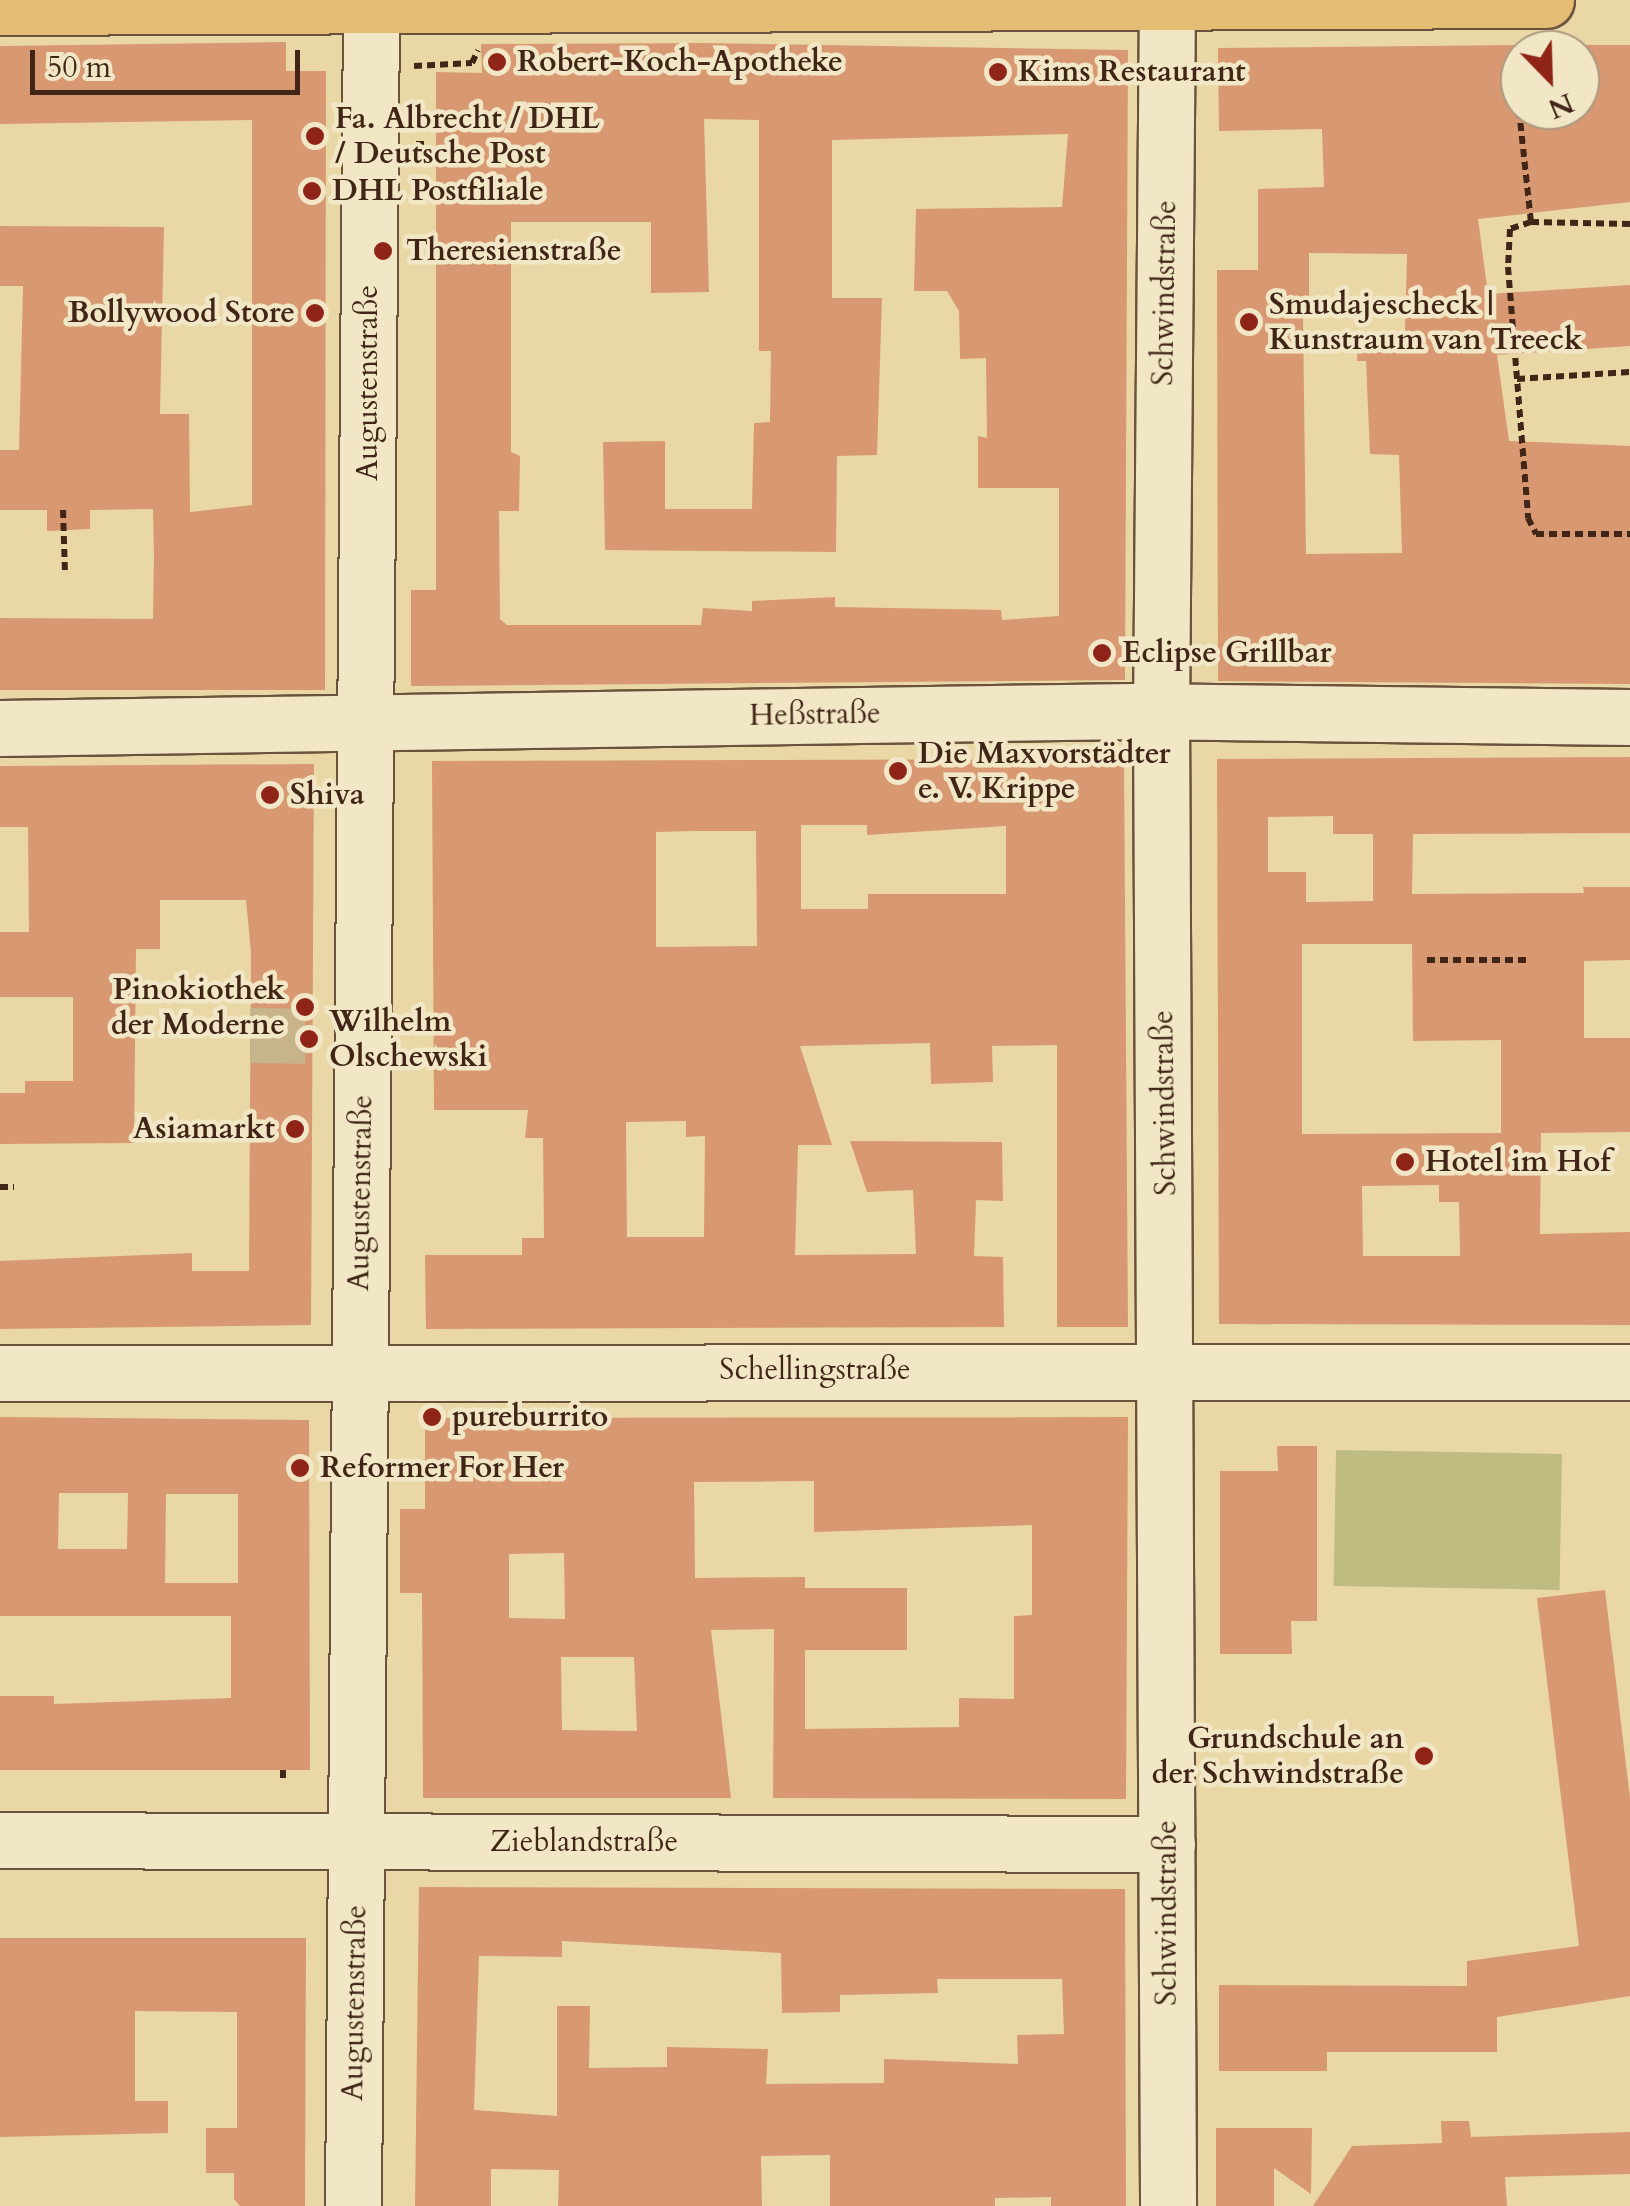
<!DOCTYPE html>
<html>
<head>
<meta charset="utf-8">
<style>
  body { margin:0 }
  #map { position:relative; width:1630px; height:2206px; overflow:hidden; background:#e9d8a6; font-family:Cardo,serif }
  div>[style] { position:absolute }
  .green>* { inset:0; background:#bebc81; transform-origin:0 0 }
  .building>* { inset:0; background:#d79872 }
  .minor-tunnel>* { height:55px; margin-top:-27.5px; transform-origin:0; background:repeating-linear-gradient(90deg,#c7b48a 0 55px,transparent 0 83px) }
  .path>* { height:6px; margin-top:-3px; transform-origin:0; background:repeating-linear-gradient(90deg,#412618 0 8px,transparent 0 13px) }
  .roads { filter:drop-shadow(2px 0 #6b523c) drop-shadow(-2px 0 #6b523c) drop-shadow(0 2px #6b523c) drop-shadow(0 -2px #6b523c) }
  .minor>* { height:55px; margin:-27.5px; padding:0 27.5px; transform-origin:27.5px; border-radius:27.5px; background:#f1e6c5 }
  .major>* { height:55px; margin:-27.5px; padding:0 27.5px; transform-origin:27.5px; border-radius:27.5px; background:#e4bc73 }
  .dots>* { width:28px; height:28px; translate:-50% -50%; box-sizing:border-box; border:5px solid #f1e6c5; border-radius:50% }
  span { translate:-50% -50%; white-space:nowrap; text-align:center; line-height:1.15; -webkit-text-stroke:9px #f1e6c5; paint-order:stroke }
  .poi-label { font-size:30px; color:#412618; font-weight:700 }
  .left { translate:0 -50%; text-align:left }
  .right { translate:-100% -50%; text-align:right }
  .street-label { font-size:30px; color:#412618 }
  .north { position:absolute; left:1500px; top:30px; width:100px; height:100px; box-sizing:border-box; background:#f1e6c5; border:2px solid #ab9980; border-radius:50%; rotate:157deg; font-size:28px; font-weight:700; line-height:40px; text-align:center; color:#412618 }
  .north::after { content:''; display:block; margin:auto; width:35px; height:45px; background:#8f2418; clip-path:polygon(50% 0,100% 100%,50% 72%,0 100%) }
  .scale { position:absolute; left:30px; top:50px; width:270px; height:45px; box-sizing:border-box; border:5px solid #412618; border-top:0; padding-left:12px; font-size:30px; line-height:35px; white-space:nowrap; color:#412618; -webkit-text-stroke:8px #f1e6c5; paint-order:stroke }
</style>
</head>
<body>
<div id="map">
  <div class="green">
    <div style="left:1336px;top:1450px;width:226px;height:136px;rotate:1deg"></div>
  </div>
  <div class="building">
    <div style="clip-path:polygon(286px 42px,286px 71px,326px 71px,325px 690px,0 690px,0 618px,153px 619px,154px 556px,153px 509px,90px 510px,90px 529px,47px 531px,47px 510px,0 510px,0 450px,19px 450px,23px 286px,0 286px,0 226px,164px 227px,160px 414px,189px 414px,190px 512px,252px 505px,252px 120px,0 124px,0 46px)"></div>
    <div style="clip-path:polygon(evenodd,705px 43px,1128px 50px,1125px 680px,411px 686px,411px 590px,436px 590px,436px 72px,482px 73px,481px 44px,705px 43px,704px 119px,759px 120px,759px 351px,771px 351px,770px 422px,754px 423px,752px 509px,665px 509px,665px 441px,603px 442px,605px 550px,836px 552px,837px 456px,877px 455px,882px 298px,832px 298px,832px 140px,1068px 134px,1062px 207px,916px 209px,914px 291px,947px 291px,959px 311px,960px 359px,986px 358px,987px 438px,978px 436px,978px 488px,1059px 488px,1059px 616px,1002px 620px,1001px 610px,835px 607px,835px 597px,752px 601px,752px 611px,703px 608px,701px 625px,507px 625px,500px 619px,499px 511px,519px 511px,520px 456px,511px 452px,511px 222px,651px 222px,651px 293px,709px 292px,704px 119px)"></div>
    <div style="clip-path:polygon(evenodd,1520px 45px,1520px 110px,1580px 110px,1580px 45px,1630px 45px,1630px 202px,1478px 219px,1488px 294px,1630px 285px,1630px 346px,1497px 355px,1509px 441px,1630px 446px,1630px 684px,1218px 681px,1217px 270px,1258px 270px,1258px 189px,1324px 187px,1322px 129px,1219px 131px,1218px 48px,1520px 45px,1309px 253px,1407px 254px,1405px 333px,1358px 333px,1357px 361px,1366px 361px,1370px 454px,1399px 455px,1402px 553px,1306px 554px,1303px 317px,1309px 316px,1309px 253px)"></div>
    <div style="clip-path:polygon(evenodd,1630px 757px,1630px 833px,1413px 834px,1412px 894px,1584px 893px,1583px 887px,1630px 887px,1630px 960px,1584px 961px,1584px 1038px,1630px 1038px,1630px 1132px,1541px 1133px,1540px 1234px,1630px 1232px,1630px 1325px,1219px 1324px,1217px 759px,1630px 757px,1333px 816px,1333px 834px,1373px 834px,1373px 901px,1306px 902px,1306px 872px,1268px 872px,1268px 817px,1333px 816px,1630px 757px,1302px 944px,1412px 944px,1413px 1041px,1501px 1040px,1501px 1133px,1302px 1134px,1302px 944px,1630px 757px,1439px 1185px,1439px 1202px,1459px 1202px,1460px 1256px,1363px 1256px,1362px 1186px,1439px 1185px)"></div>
    <div style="clip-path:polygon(evenodd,1124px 759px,1128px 1327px,1057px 1327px,1057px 1045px,992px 1046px,993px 1082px,931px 1084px,930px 1043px,800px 1046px,832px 1145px,798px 1145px,795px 1255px,916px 1254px,913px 1190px,867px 1192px,850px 1141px,1002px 1142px,1003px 1201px,976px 1200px,974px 1256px,1003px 1257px,1004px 1327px,426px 1329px,425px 1255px,522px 1255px,522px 1238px,544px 1238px,543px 1138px,525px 1138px,528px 1110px,434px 1110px,432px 761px,1124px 759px,801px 825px,867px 825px,867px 835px,1006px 826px,1006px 894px,868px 894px,868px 909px,801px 909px,801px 825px,1124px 759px,693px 831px,756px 831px,757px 946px,656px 947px,656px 832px,693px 831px,1124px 759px,686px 1121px,686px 1137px,705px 1136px,704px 1237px,627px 1237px,626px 1122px,686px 1121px)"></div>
    <div style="clip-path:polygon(314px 764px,311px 1325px,0 1329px,0 1261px,192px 1253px,192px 1271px,249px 1271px,251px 952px,246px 900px,160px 900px,160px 949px,136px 949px,134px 1143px,0 1144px,0 1093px,25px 1093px,25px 1081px,73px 1081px,73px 997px,0 997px,0 932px,29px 932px,28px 827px,0 827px,0 766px)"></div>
    <div style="clip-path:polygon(evenodd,0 1417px,309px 1420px,310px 1770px,0 1770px,0 1696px,54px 1696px,54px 1704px,231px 1698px,231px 1616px,0 1616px,0 1417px,59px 1493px,128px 1493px,127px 1549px,58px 1549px,59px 1493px,0 1417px,166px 1494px,238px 1494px,238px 1583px,165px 1583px,166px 1494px)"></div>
    <div style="clip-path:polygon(evenodd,1128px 1417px,1126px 1799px,773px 1798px,774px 1629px,711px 1630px,731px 1798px,423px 1798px,422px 1593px,400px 1593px,400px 1509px,425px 1509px,425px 1418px,1128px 1417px,814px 1481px,814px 1532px,1032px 1525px,1032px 1615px,1014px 1616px,1014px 1699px,959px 1698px,959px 1727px,805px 1729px,805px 1650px,907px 1650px,907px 1588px,805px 1588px,805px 1577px,695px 1578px,694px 1482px,814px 1481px,1128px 1417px,564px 1553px,565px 1619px,509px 1618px,509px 1554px,564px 1553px,1128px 1417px,561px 1657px,634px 1657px,637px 1731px,562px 1730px,561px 1657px)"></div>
    <div style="clip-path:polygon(1277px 1446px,1317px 1446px,1317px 1621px,1291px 1621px,1292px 1654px,1220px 1654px,1220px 1471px,1278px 1471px)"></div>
    <div style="clip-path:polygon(1605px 1590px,1630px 1798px,1630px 1996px,1497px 2017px,1497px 2052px,1327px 2052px,1327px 2071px,1219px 2071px,1219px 1985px,1467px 1986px,1467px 1961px,1579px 1946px,1537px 1598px)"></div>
    <div style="clip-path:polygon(evenodd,419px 1887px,1125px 1889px,1126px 2206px,1051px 2206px,1051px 2197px,995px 2198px,995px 2206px,830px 2206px,830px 2155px,761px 2156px,762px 2206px,558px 2206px,559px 2170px,491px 2169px,491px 2206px,415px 2206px,419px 1887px,562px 1941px,781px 1953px,782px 2013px,840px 2012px,840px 1995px,938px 1993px,937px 1979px,1062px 1979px,1064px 2034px,1017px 2035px,1018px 2064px,884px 2059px,884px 2083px,766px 2084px,768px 2049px,667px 2047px,667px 2067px,589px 2068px,590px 2006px,557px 2006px,557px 2116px,474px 2110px,479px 1956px,562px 1957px,562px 1941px)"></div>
    <div style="clip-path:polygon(0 1938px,306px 1938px,305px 2206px,240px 2206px,234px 2199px,234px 2173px,206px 2173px,206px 2128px,237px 2128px,237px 2012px,135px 2011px,135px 2101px,168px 2101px,168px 2133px,0 2137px)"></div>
    <div style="clip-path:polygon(1441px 2121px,1469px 2121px,1471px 2137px,1630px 2132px,1630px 2174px,1505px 2177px,1507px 2206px,1313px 2206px,1352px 2146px,1442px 2143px)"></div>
    <div style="clip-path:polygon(1216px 2128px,1312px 2128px,1311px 2194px,1274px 2168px,1274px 2206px,1216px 2206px)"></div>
  </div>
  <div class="minor-tunnel">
    <div style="left:250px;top:1035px;width:66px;rotate:0.9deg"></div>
  </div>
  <div class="path">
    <div style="left:414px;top:66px;width:58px;rotate:-3deg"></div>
    <div style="left:472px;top:63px;width:14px;rotate:-65deg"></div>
    <div style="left:1519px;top:110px;width:113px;rotate:83.9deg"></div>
    <div style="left:1531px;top:222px;width:22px;rotate:162deg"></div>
    <div style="left:1510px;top:229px;width:38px;rotate:93deg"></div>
    <div style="left:1508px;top:267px;width:252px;rotate:85.4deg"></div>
    <div style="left:1528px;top:518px;width:18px;rotate:63deg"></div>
    <div style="left:1536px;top:534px;width:94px"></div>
    <div style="left:416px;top:149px;width:5px;rotate:-90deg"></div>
    <div style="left:416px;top:144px;width:13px"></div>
    <div style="left:1531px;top:222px;width:99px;rotate:1.2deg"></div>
    <div style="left:1517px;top:379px;width:113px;rotate:-3.5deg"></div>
    <div style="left:63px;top:510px;width:62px;rotate:88.2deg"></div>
    <div style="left:1427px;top:960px;width:101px"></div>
    <div style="left:0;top:1187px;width:14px"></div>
    <div style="left:283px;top:1770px;width:11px;rotate:90deg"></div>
  </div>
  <div class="roads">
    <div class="minor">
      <div style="left:1167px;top:1px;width:710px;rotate:90.48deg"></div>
      <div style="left:1161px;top:711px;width:1495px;rotate:89.73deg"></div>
      <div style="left:0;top:728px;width:1134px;rotate:-0.86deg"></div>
      <div style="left:1134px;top:711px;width:496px;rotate:0.7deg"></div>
      <div style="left:0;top:1373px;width:1630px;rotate:-0.04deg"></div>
      <div style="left:0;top:1840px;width:1167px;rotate:0.2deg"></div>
      <div style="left:353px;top:2206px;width:2206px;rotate:-89.53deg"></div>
    </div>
    <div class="major">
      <div style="left:0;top:7px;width:1546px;rotate:-0.26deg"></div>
    </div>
  </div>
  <div class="dots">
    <div style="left:497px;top:62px;background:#8f2418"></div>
    <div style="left:998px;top:72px;background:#8f2418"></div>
    <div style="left:315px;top:136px;background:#8f2418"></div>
    <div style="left:312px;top:191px;background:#8f2418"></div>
    <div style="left:383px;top:251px;background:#8f2418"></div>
    <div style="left:315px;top:313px;background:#8f2418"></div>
    <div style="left:1249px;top:322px;background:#8f2418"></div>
    <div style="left:1102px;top:653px;background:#8f2418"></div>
    <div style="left:898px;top:771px;background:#8f2418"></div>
    <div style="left:270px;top:795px;background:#8f2418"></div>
    <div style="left:305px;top:1007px;background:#8f2418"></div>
    <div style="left:309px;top:1039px;background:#8f2418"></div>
    <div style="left:295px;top:1129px;background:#8f2418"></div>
    <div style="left:1405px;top:1162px;background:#8f2418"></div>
    <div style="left:432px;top:1417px;background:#8f2418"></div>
    <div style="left:300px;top:1468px;background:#8f2418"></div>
    <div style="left:1424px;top:1756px;background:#8f2418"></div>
  </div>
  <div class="poi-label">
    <span class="left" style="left:517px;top:62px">Robert-Koch-Apotheke</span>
    <span class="left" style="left:1018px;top:72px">Kims Restaurant</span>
    <span class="left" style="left:335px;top:136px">Fa. Albrecht / DHL<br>/ Deutsche Post</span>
    <span class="left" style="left:332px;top:191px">DHL Postfiliale</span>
    <span class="left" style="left:406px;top:251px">Theresienstraße</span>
    <span class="left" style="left:1269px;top:322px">Smudajescheck |<br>Kunstraum van Treeck</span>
    <span class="right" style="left:295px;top:313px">Bollywood Store</span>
    <span class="left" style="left:1122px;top:653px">Eclipse Grillbar</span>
    <span class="left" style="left:918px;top:771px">Die Maxvorstädter<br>e. V. Krippe</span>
    <span class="left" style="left:290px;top:795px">Shiva</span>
    <span class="right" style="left:285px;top:1007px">Pinokiothek<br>der Moderne</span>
    <span class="left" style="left:329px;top:1039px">Wilhelm<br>Olschewski</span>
    <span class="right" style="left:275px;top:1129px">Asiamarkt</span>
    <span class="left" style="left:1425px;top:1162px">Hotel im Hof</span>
    <span class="left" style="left:452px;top:1417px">pureburrito</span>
    <span class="left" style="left:320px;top:1468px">Reformer For Her</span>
    <span class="right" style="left:1404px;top:1756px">Grundschule an<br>der Schwindstraße</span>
  </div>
  <div class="street-label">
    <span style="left:1165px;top:293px;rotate:-89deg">Schwindstraße</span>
    <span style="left:368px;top:383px;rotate:-90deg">Augustenstraße</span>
    <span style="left:815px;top:715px;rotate:-1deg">Heßstraße</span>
    <span style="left:1165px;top:1103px;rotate:-91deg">Schwindstraße</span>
    <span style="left:361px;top:1193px;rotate:-89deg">Augustenstraße</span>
    <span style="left:815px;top:1370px">Schellingstraße</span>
    <span style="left:584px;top:1842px">Zieblandstraße</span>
    <span style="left:1167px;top:1913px;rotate:-90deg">Schwindstraße</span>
    <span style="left:355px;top:2003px;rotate:-89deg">Augustenstraße</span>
  </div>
  <div class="north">N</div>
  <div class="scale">50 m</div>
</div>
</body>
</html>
